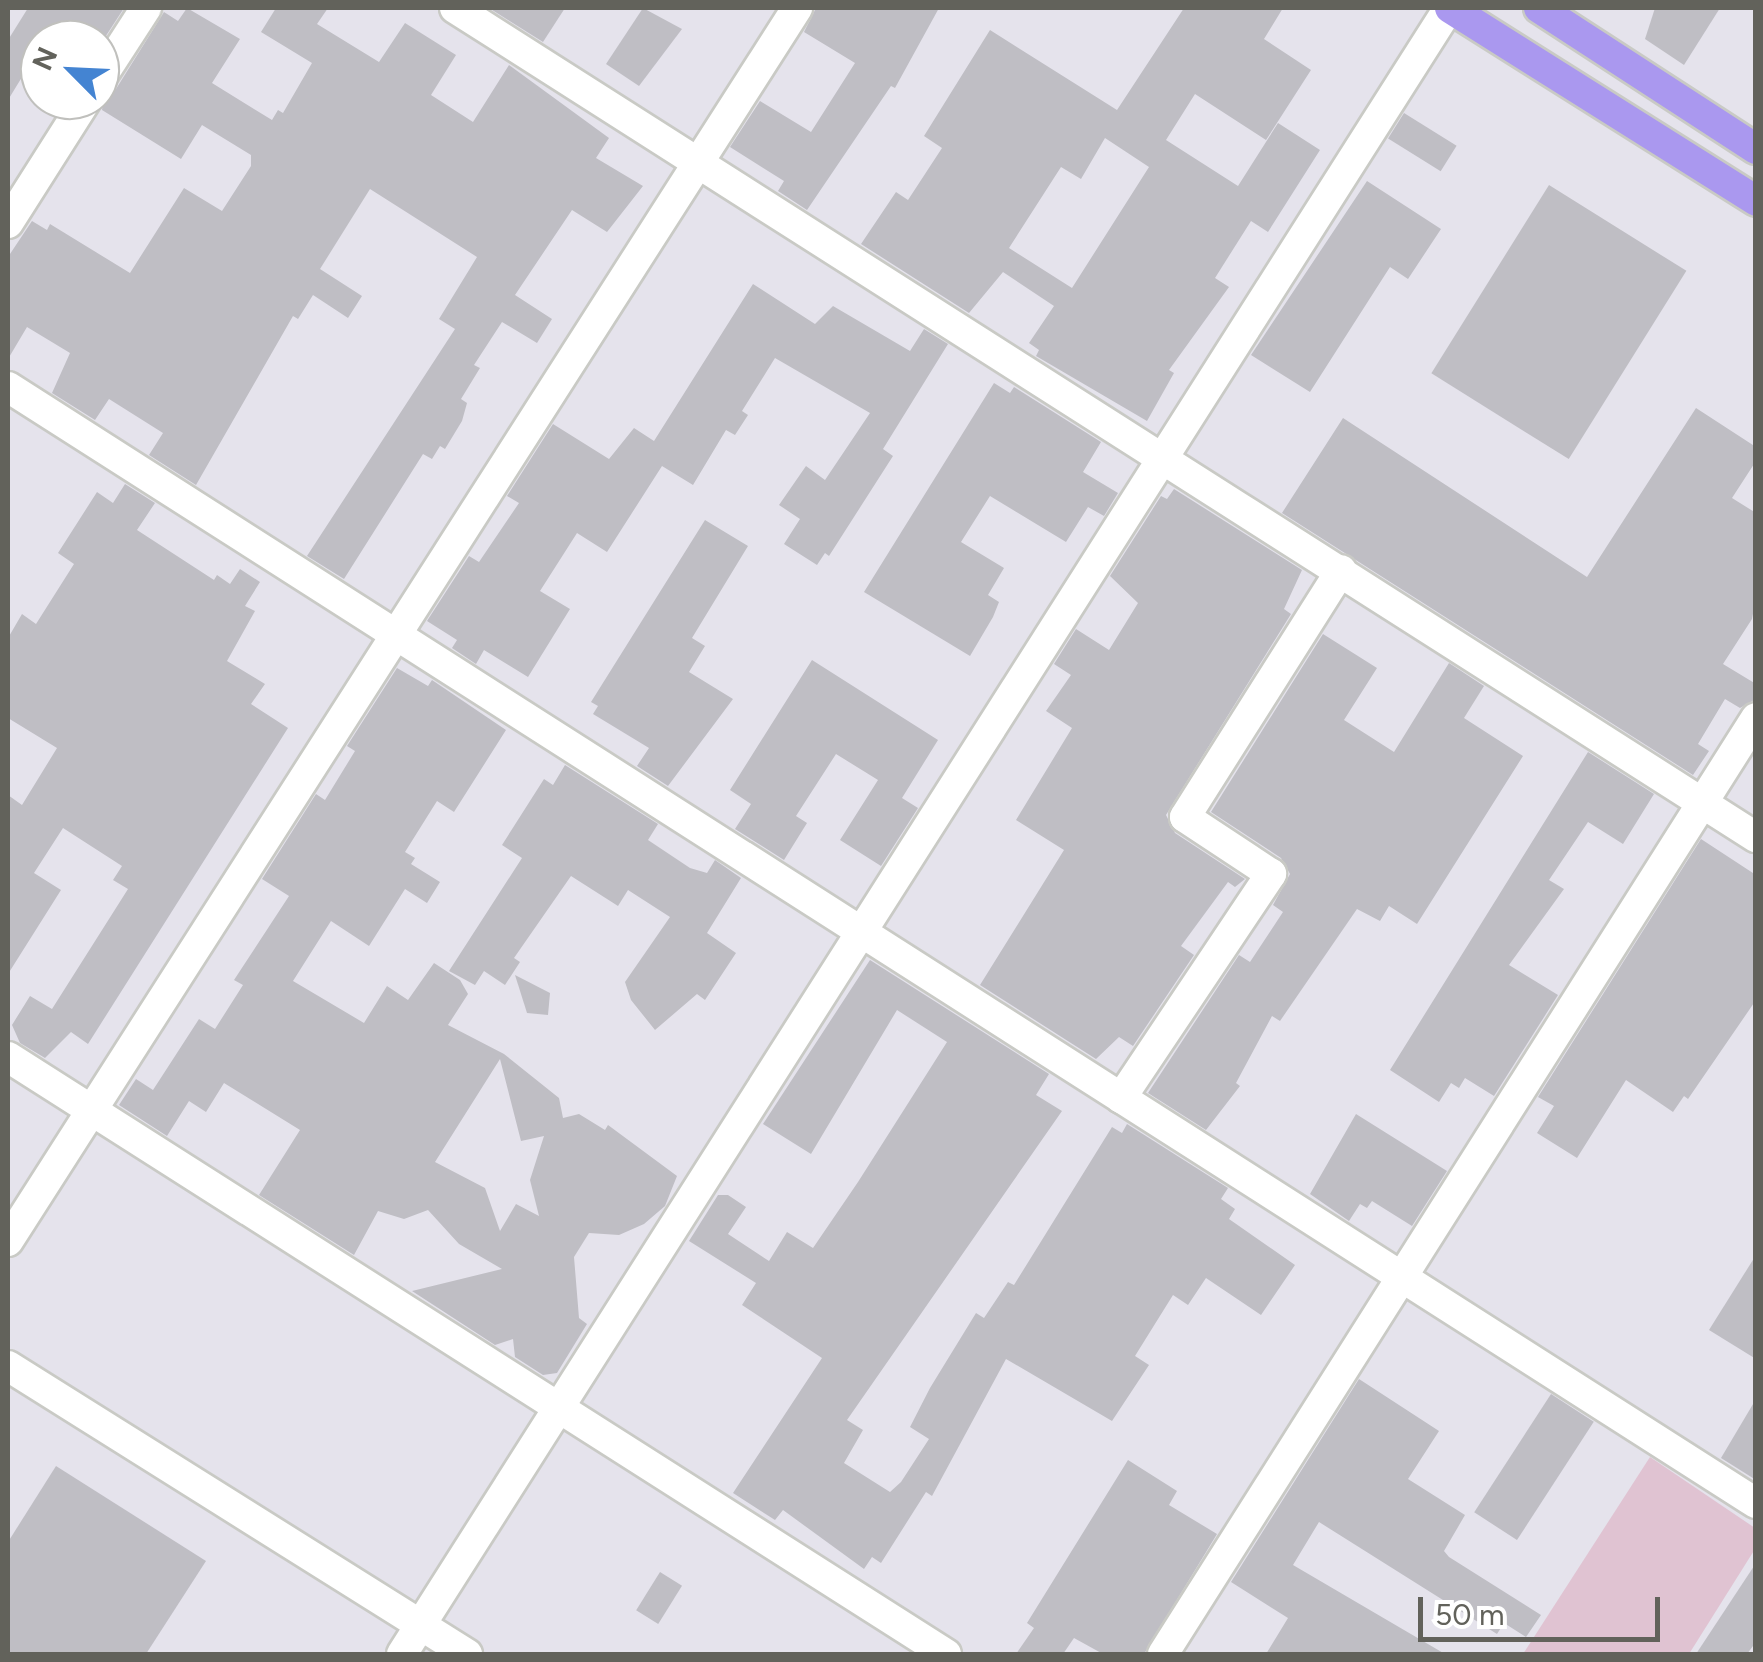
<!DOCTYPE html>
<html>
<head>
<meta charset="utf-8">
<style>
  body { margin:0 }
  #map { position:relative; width:1763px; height:1662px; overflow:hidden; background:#e5e3ec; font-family:Figtree,sans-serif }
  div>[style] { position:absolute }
  .green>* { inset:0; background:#e0c3d2 }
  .building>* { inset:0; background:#bfbec4; transform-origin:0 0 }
  .roads { filter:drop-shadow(2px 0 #c9cac5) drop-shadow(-2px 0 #c9cac5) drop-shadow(0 2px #c9cac5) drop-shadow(0 -2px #c9cac5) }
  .minor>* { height:30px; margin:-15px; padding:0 15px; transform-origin:15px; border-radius:15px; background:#fff }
  .highway>* { height:30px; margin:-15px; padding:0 15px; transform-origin:15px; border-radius:15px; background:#aa98ef }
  span { translate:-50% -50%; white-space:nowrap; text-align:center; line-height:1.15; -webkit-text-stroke:10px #fff; paint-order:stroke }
  .frame { position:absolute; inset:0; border:10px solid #62625b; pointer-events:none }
  .north { position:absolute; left:20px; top:20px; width:100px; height:100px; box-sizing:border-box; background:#fff; border:2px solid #c0c0bd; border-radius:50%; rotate:294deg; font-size:28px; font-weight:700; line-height:40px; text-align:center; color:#62625b }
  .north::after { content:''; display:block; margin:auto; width:35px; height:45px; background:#4484d2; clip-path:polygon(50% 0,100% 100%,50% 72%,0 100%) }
  .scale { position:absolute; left:1418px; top:1597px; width:242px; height:45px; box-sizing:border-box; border:5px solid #62625b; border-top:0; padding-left:12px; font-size:30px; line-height:35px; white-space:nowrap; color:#62625b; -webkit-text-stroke:8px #fff; paint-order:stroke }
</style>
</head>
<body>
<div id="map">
  <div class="green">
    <div style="clip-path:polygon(1650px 1457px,1755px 1528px,1755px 1549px,1689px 1654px,1523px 1654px)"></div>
  </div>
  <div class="building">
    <div style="clip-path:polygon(28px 8px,124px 8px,100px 45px,40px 40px,40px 70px,30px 64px,8px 100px,8px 40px)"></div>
    <div style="clip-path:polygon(187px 8px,240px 39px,212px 83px,272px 120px,278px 110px,283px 113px,312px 63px,261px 32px,276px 8px,328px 8px,317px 24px,379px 62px,405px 23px,456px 55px,431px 95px,473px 122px,509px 65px,609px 138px,596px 158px,643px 186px,607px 232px,572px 210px,515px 295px,552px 319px,537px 343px,502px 322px,474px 365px,480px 368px,461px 399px,467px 403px,462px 421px,445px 449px,440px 446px,432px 459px,423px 454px,344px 579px,307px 556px,455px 329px,439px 319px,477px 257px,370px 189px,320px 269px,362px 296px,348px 318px,313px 295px,298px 319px,293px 316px,196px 485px,149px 455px,163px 433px,109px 399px,95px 420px,52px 393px,70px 353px,27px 327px,8px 359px,8px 257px,32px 221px,47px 230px,50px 224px,130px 273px,184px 188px,222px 211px,251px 166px,251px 155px,202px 125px,181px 159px,102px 110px,104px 97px,116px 89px,164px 12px,178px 21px)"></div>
    <div style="clip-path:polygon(489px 8px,565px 8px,543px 42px)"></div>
    <div style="clip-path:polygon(643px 8px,682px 29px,639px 86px,606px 64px)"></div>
    <div style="clip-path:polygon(816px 8px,939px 8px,895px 88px,891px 86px,807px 210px,778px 191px,784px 181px,730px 147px,760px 101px,811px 132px,855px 63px,804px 32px)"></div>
    <div style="clip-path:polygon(evenodd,1184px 8px,1283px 8px,1264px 39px,1311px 70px,1266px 140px,1195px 94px,1166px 140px,1238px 186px,1278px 123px,1320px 150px,1268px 232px,1251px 221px,1215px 278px,1229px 287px,1169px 370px,1174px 373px,1147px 421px,1036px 356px,1039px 350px,1029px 343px,1054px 306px,1003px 272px,969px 313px,861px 244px,896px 192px,908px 200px,942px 148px,924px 136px,990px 30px,1117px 110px,1184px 8px,1105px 138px,1149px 167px,1072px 288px,1009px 248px,1061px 167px,1081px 179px,1105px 138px)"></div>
    <div style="clip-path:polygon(1655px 8px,1720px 8px,1684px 65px,1645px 39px)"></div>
    <div style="left:1404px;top:113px;width:62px;height:30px;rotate:32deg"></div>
    <div style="clip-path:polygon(1367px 181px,1441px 229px,1408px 279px,1390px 267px,1310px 392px,1251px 355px)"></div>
    <div style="left:1549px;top:185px;width:162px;height:222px;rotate:32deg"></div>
    <div style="clip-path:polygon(753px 284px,815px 324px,833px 306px,910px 351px,924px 329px,948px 344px,883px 449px,893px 456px,829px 556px,825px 553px,817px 565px,784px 544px,800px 519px,779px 505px,806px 466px,825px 480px,870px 413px,775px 358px,742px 411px,748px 415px,735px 435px,726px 430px,693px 485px,662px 466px,607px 552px,577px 533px,540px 591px,570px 609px,528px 677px,484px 650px,476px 664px,452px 648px,457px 640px,427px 621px,469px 556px,479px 562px,519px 503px,507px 496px,553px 424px,609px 459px,634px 428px,654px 441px)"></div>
    <div style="clip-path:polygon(994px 383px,1010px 393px,1014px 387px,1101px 442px,1083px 472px,1118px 493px,1104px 516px,1088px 507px,1066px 542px,990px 496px,961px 542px,1004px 568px,988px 595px,999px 602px,993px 617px,970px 656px,864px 592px)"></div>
    <div style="clip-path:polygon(1696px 408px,1756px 447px,1756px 461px,1732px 498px,1756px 513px,1756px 598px,1752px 619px,1723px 664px,1756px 684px,1756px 699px,1740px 708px,1725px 699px,1698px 744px,1709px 751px,1693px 775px,1282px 513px,1343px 418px,1587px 577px)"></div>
    <div style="clip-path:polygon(125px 484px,155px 503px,137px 530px,214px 580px,217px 575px,230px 584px,240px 569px,260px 582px,245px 606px,255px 611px,227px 661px,265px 684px,251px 704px,288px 728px,88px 1044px,71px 1032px,45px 1058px,20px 1043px,12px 1025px,30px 996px,52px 1009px,128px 889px,113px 880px,122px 866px,63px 828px,34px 873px,61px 890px,8px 974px,8px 795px,22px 805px,57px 748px,8px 718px,8px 638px,22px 614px,36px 624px,74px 564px,58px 553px,97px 492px,113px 503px)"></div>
    <div style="clip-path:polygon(1174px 489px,1302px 570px,1284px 609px,1291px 614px,1166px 815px,1175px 833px,1245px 879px,1235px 887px,1228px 882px,1181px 946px,1194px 955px,1133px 1046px,1119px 1037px,1096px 1059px,980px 985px,1064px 850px,1016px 820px,1072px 728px,1046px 711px,1071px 675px,1054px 664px,1076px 629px,1109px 650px,1138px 603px,1110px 576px,1161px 496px,1167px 499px)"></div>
    <div style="clip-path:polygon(705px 520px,748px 546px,692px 638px,705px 646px,689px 672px,733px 699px,668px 786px,637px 766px,649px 748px,593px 714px,598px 706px,591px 702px)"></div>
    <div style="clip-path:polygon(1323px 634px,1377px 668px,1344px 720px,1394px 752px,1449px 663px,1484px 686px,1464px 718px,1523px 756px,1417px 924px,1389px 906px,1380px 921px,1357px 909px,1280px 1021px,1272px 1016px,1236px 1083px,1240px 1086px,1206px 1130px,1148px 1093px,1239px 955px,1250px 962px,1283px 912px,1273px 905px,1290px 874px,1281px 858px,1211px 812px)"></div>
    <div style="clip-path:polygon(812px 660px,938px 740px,902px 798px,918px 808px,881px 866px,840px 840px,878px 780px,836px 754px,796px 816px,807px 823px,784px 860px,735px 829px,751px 804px,730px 790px)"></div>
    <div style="clip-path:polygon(evenodd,397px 668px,428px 686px,432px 680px,506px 730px,454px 812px,437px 801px,405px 852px,415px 858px,411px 864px,440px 882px,427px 903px,405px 889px,369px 946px,331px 921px,293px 981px,364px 1023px,387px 986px,408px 1000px,434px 963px,460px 980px,468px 994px,448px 1025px,504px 1054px,559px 1098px,563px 1118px,579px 1114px,605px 1130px,608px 1125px,677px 1176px,665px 1206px,644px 1224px,619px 1235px,589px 1233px,574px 1257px,579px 1318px,587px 1324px,557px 1373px,543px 1375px,515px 1357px,513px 1339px,495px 1345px,412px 1291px,502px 1269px,459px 1244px,428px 1210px,404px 1219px,378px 1211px,354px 1255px,259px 1195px,300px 1130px,224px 1083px,206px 1112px,189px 1101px,167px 1136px,119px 1105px,136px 1079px,153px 1090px,199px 1019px,215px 1029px,243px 985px,234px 980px,289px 896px,262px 879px,316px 794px,325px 800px,355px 751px,347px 746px,397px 668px,500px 1059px,521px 1141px,544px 1136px,530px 1180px,539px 1216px,516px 1204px,500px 1231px,485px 1188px,435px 1162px,500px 1059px)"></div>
    <div style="clip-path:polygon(1588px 752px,1654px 794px,1623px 844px,1588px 822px,1549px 880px,1564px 889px,1509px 965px,1558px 995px,1494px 1096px,1465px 1078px,1459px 1088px,1451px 1083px,1439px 1102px,1390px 1070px)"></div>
    <div style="clip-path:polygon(565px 765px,658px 824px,648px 840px,690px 868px,707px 873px,715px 860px,741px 878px,707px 933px,736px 953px,705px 1000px,697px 994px,655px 1030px,631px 1000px,625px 982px,670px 917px,628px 890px,618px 906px,571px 876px,514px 958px,520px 962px,505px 985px,484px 971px,475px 985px,449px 971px,522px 858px,502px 845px,544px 779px,553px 785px)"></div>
    <div style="clip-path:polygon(1701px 839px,1756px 875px,1756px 1000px,1688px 1099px,1684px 1096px,1673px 1112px,1626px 1080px,1577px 1158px,1537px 1133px,1554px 1106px,1538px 1097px)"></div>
    <div style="clip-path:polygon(870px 960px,1049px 1074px,1036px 1095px,1062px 1111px,847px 1420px,863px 1430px,844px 1463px,890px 1492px,901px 1482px,929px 1439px,910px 1427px,930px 1388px,976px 1313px,984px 1318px,1008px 1282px,1014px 1285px,1112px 1127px,1122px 1133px,1127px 1124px,1228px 1188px,1221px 1199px,1235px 1209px,1229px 1219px,1295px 1265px,1261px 1315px,1206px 1278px,1188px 1305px,1173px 1295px,1135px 1356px,1149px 1365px,1112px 1421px,1006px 1359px,932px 1496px,926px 1492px,881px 1563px,872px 1557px,864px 1569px,783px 1510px,775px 1520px,733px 1493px,822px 1358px,742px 1305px,756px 1283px,689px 1241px,718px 1195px,728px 1195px,746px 1207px,728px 1234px,769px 1261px,787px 1232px,813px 1248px,858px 1182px,947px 1042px,897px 1010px,811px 1154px,763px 1124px)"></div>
    <div style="clip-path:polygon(515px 975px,550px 993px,548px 1015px,527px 1013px)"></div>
    <div style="clip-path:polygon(1356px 1114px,1447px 1171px,1412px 1226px,1372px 1201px,1367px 1208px,1360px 1204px,1349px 1221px,1310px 1194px)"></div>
    <div style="clip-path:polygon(1756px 1255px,1756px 1359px,1709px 1330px)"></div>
    <div style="clip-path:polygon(1359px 1379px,1439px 1431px,1408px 1479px,1465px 1515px,1444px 1551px,1449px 1557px,1541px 1615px,1526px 1637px,1504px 1623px,1497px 1634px,1319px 1522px,1293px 1565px,1445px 1654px,1266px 1654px,1288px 1618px,1231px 1582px)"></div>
    <div style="left:1551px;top:1394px;width:51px;height:141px;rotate:33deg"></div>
    <div style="clip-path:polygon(1756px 1399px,1756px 1480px,1721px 1458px)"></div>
    <div style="clip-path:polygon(1128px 1460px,1177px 1491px,1169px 1505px,1217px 1534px,1144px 1654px,1103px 1654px,1074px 1638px,1063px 1654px,1016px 1654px,1034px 1628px,1027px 1623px)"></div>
    <div style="clip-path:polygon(56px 1466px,206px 1561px,146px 1654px,8px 1654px,8px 1542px)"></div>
    <div style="clip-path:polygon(1756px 1563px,1756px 1642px,1747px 1654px,1696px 1654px)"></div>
    <div style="left:660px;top:1572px;width:26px;height:45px;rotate:32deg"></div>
  </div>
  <div class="roads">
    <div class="minor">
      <div style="left:455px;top:8px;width:1543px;rotate:32.51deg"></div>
      <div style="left:100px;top:79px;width:85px;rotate:-57.1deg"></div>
      <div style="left:8px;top:223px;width:146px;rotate:-57.6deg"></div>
      <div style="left:8px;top:387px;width:2074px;rotate:32.56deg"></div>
      <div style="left:8px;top:1057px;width:1112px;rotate:32.48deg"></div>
      <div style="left:1121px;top:1098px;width:270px;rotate:-56.2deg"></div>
      <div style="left:1271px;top:874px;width:103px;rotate:-146.5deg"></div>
      <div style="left:1185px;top:817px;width:292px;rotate:-57.7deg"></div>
      <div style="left:8px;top:1241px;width:1464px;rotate:-57.38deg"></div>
      <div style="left:8px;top:1366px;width:542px;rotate:32.11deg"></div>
      <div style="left:402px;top:1654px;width:1951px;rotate:-57.54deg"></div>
      <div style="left:1163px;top:1654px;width:1108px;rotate:-57.64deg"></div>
    </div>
    <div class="highway">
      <div style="left:1450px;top:8px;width:362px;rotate:32.2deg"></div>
      <div style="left:1539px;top:8px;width:259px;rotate:33deg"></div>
    </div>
  </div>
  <div class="frame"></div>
  <div class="north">N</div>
  <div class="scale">50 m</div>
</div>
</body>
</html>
